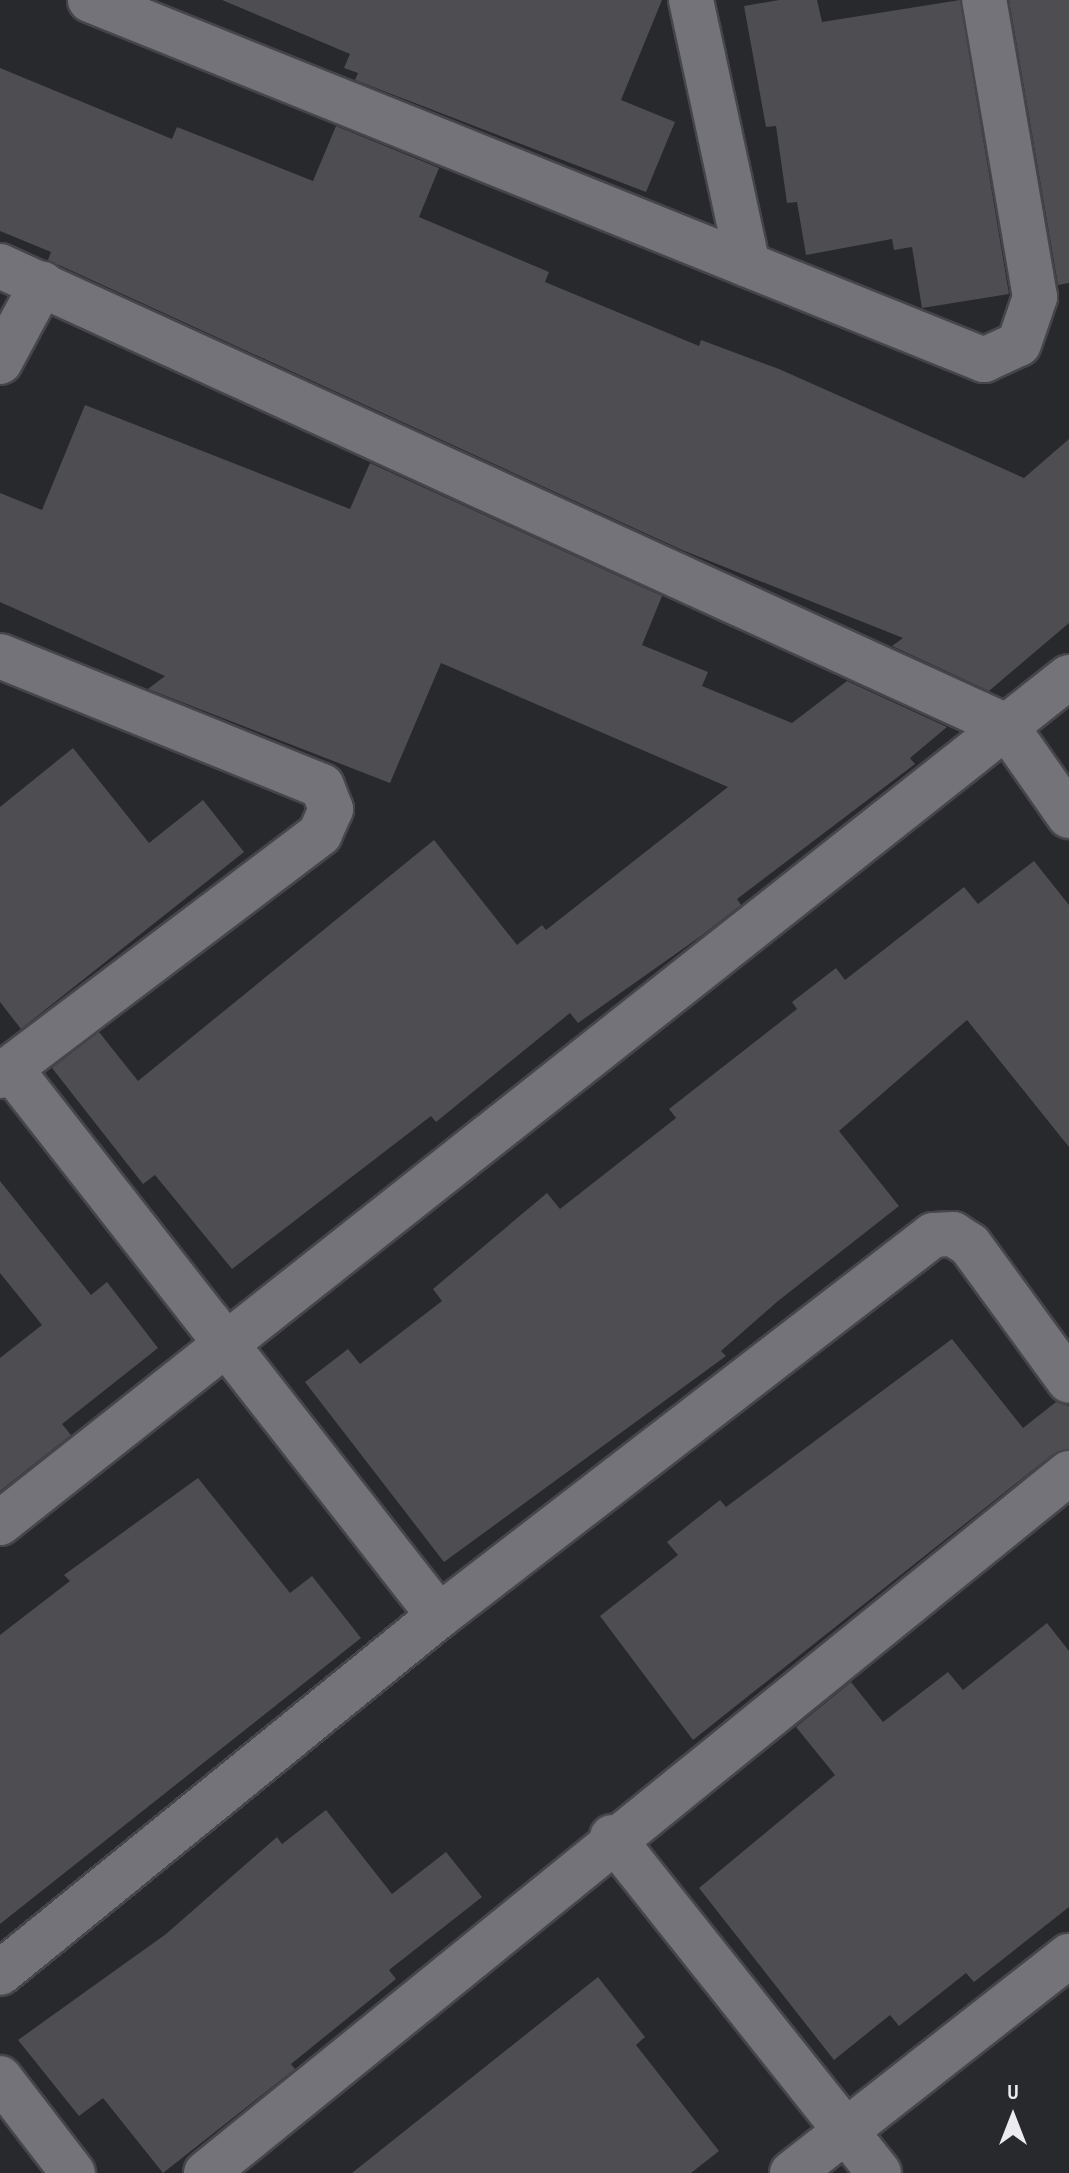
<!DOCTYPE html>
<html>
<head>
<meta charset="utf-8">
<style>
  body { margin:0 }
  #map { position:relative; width:1069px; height:2173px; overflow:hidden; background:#28292d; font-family:"Sofia Sans Condensed",sans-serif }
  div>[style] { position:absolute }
  .building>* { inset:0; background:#4d4d52 }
  .roads { filter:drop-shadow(2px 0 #46464a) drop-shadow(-2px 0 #46464a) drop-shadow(0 2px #46464a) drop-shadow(0 -2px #46464a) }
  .minor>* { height:44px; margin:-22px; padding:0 22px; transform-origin:22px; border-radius:22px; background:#737379 }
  span { translate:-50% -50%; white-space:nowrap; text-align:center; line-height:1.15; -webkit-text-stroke:6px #28292d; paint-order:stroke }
  .north { position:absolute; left:973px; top:2077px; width:80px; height:80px; -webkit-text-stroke:6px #28292d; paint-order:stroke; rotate:0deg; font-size:22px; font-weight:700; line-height:32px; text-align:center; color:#ececf0 }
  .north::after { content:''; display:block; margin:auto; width:28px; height:36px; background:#ececf0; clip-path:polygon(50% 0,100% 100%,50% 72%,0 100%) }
</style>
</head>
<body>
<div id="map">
  <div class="building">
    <div style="clip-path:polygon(222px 0,662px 0,621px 100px,675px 122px,646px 192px,355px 80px,358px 73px,344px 68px,350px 54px)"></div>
    <div style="clip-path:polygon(779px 0,817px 0,822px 22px,960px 0,1009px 294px,922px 308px,912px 247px,894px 250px,892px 239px,806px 255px,797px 202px,787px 203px,776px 126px,766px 127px,744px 6px)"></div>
    <div style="clip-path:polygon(1009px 0,1069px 0,1069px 283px,1058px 285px)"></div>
    <div style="clip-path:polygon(0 68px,172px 139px,177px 127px,313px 181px,336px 126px,439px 168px,419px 217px,549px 272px,545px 282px,699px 346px,701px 340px,779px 369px,1024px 478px,1069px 439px,1069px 623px,989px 691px,892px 646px,903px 638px,682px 550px,48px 260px,51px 252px,0 231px)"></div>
    <div style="clip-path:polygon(85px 405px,350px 509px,370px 463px,662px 596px,642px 645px,708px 672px,702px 686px,792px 723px,847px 681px,947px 727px,910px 758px,915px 764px,737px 899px,741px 905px,701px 936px,578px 1023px,570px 1013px,436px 1122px,431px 1116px,232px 1269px,155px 1175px,143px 1184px,52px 1068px,99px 1032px,138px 1081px,434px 840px,517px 945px,542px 925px,546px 930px,728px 787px,441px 663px,390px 783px,148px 689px,165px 676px,0 602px,0 493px,42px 510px)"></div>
    <div style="clip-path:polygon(73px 748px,149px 843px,203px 800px,244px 852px,21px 1029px,0 1002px,0 807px)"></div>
    <div style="clip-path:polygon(1034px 861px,1069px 905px,1069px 1147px,967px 1020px,839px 1131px,899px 1206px,778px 1301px,721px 1351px,726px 1356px,444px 1562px,305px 1382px,348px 1349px,360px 1364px,442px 1301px,433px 1289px,547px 1193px,560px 1209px,676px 1118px,669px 1109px,797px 1009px,792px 1002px,836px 968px,845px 980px,964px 887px,978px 904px)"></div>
    <div style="clip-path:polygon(0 1181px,91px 1295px,107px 1282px,158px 1348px,62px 1424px,71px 1435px,0 1491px,0 1358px,42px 1325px,0 1273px)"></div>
    <div style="clip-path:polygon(952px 1339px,1023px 1428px,1056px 1402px,1069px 1406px,1069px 1449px,1053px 1454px,693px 1740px,600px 1616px,678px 1555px,667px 1542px,720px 1500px,726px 1507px)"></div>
    <div style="clip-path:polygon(198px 1478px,290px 1593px,312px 1576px,361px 1638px,0 1924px,0 1635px,70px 1581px,64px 1575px)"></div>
    <div style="clip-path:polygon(1047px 1623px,1069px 1651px,1069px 1907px,974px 1982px,966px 1973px,899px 2026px,890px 2015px,834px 2060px,699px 1888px,835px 1775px,796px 1727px,851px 1682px,883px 1722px,948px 1672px,963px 1690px)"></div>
    <div style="clip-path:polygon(326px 1810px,392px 1894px,446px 1852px,482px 1897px,389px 1970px,396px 1979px,291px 2064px,295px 2069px,163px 2173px,103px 2098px,79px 2116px,18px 2040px,166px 1934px,277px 1837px,282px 1844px)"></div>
    <div style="clip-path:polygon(598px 1977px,645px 2037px,636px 2045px,719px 2151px,691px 2173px,352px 2173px)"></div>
  </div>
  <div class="roads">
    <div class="minor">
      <div style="left:90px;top:0;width:964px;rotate:21.93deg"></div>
      <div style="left:984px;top:360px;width:38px;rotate:-25deg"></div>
      <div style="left:1019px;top:344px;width:50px;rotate:-71.2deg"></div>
      <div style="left:1035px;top:297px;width:301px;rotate:-99.7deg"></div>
      <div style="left:691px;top:0;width:271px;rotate:77.9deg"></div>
      <div style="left:0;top:266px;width:1106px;rotate:24.57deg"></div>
      <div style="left:1006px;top:726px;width:110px;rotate:55deg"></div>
      <div style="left:0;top:362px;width:89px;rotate:-61.7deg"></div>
      <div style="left:0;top:656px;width:347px;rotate:22deg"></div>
      <div style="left:322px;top:786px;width:25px;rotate:69deg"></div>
      <div style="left:331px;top:809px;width:27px;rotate:114deg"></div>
      <div style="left:320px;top:834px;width:401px;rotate:142.9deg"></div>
      <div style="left:10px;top:1068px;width:696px;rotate:51.94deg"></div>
      <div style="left:0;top:1523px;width:1363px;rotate:-38.36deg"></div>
      <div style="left:612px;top:1837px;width:429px;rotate:51.5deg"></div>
      <div style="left:0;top:1973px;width:566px;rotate:-39.12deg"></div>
      <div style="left:439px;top:1616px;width:624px;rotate:-37.64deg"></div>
      <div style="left:933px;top:1235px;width:20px;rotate:-3deg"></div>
      <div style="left:953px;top:1234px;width:20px;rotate:33deg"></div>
      <div style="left:970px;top:1245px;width:168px;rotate:53.9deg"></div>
      <div style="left:0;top:2078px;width:120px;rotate:52.5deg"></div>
      <div style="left:206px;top:2173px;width:1111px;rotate:-39.05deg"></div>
      <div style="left:792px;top:2173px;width:352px;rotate:-38.1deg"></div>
    </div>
  </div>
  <div class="north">U</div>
</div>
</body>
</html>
